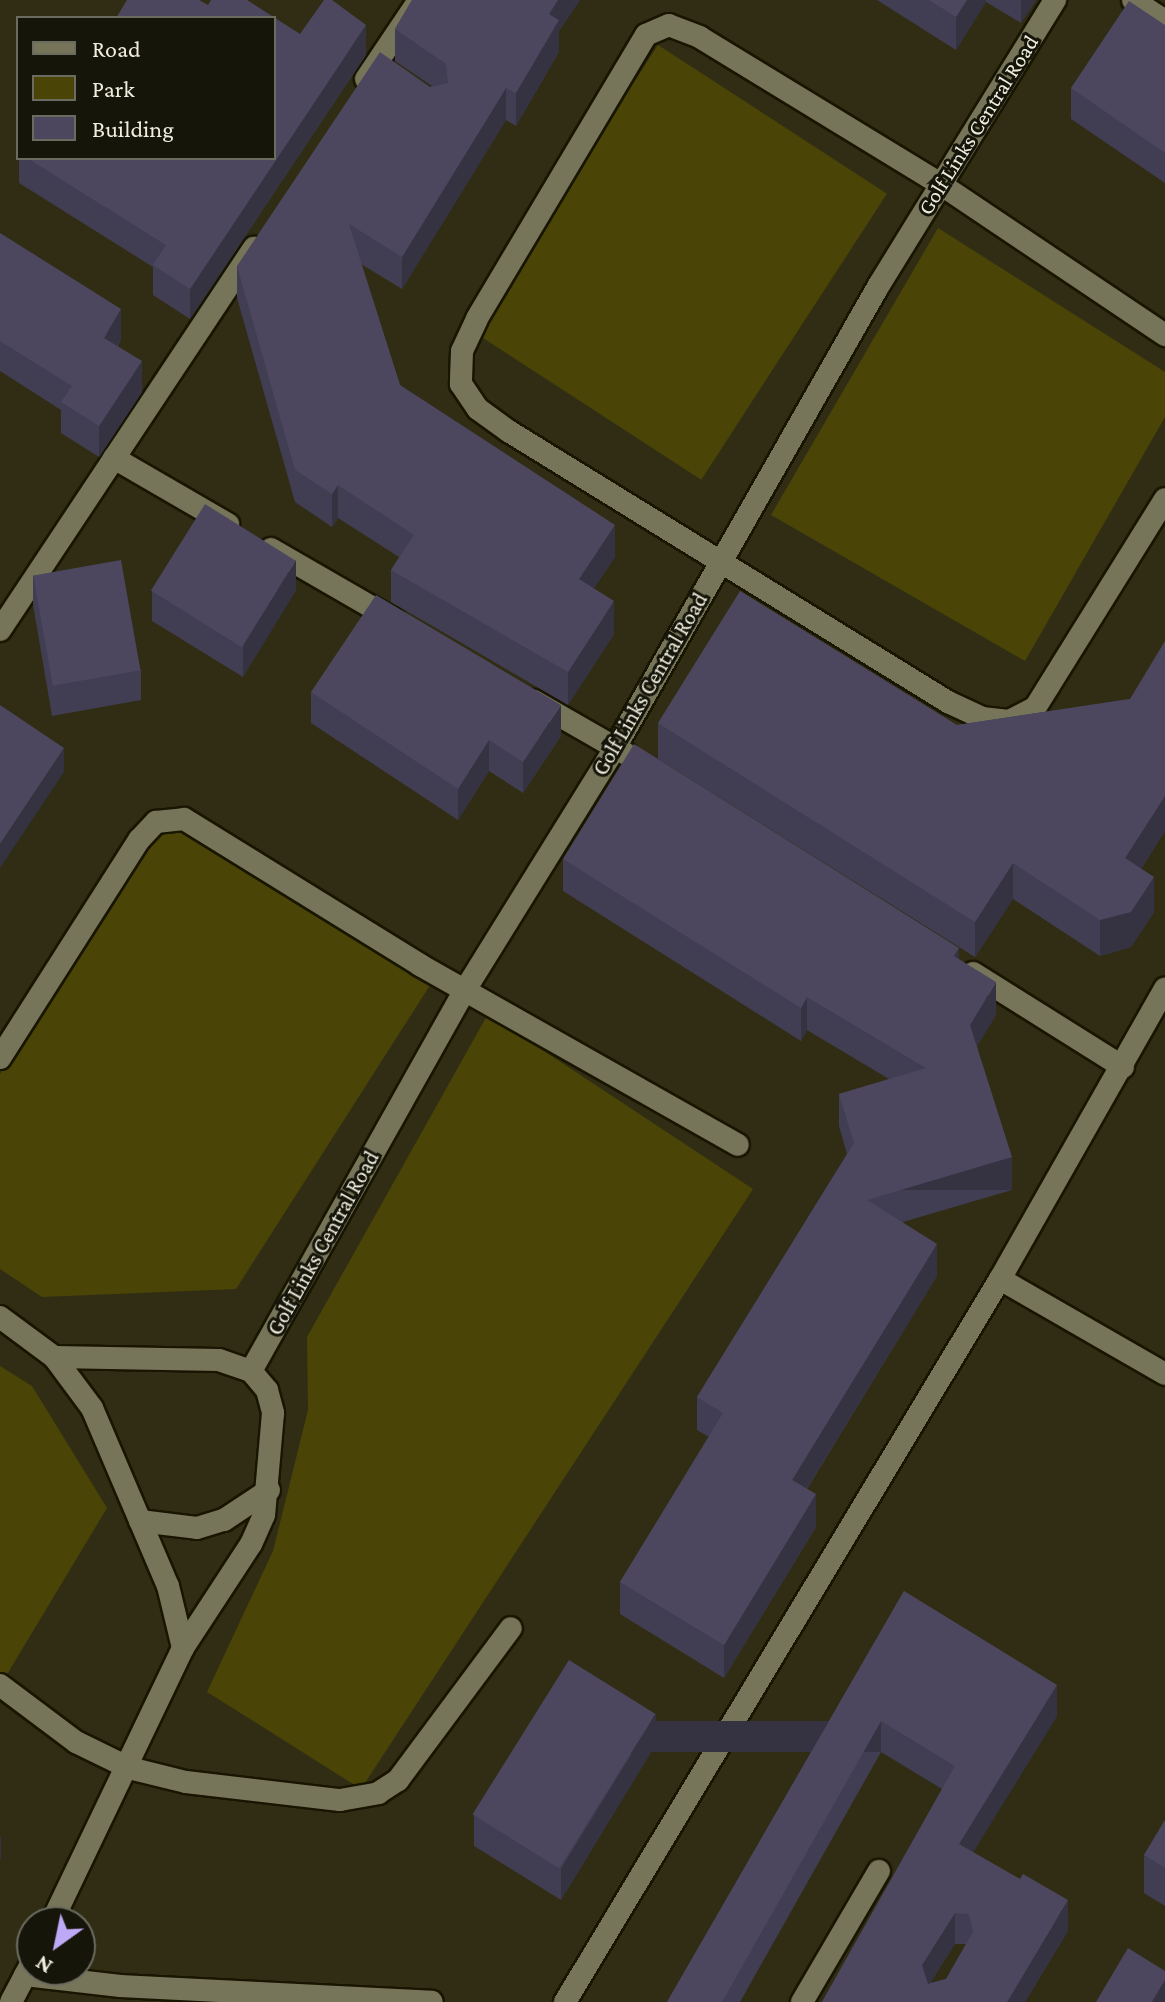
<!DOCTYPE html>
<html>
<head>
<meta charset="utf-8">
<style>
  body { margin:0 }
  #map { position:relative; width:1165px; height:2002px; overflow:hidden; background:#302d14; font-family:"Crimson Pro",serif }
  div>[style] { position:absolute }
  .green>* { inset:0; background:#4a4507; transform-origin:0 0 }
  .roads { filter:drop-shadow(2px 0 #181500) drop-shadow(-2px 0 #181500) drop-shadow(0 2px #181500) drop-shadow(0 -2px #181500) }
  .service>* { height:22px; margin:-11px; padding:0 11px; transform-origin:11px; border-radius:11px; background:#777559 }
  .minor>* { height:22px; margin:-11px; padding:0 11px; transform-origin:11px; border-radius:11px; background:#777559 }
  .wall>* { inset:0; background:#413d52 }
  .shaded-wall>* { inset:0; background:#353242; transform-origin:0 0 }
  .building>* { inset:0; background:#4c475f; transform-origin:0 0 }
  span { translate:-50% -50%; white-space:nowrap; text-align:center; line-height:1.15; -webkit-text-stroke:6px #16150a; paint-order:stroke }
  .street-label { font-size:22px; color:#eeedde }
  .legend { position:absolute; left:16px; top:16px; width:260px; height:144px; box-sizing:border-box; background:#16150a; border:2px solid #6c6b5f; margin:0; padding:10px 14px; list-style:none; font-size:24px; color:#eeedde }
  .legend li { display:flex; align-items:center; gap:16px; height:40px }
  .legend b { width:40px; border:2px solid #6c6b5f }
  .north { position:absolute; left:16px; top:1906px; width:80px; height:80px; box-sizing:border-box; background:#16150a; border:2px solid #6c6b5f; border-radius:50%; rotate:213deg; font-size:22px; font-weight:700; line-height:32px; text-align:center; color:#eeedde }
  .north::after { content:''; display:block; margin:auto; width:28px; height:36px; background:#bda9f5; clip-path:polygon(50% 0,100% 100%,50% 72%,0 100%) }
</style>
</head>
<body>
<div id="map">
  <div class="green">
    <div style="left:658px;top:45px;width:273px;height:341px;rotate:33deg"></div>
    <div style="clip-path:polygon(938px 228px,1165px 372px,1165px 417px,1025px 661px,771px 515px)"></div>
    <div style="clip-path:polygon(167px 817px,434px 979px,236px 1289px,42px 1297px,0 1269px,0 1074px,129px 865px)"></div>
    <div style="clip-path:polygon(488px 1014px,753px 1189px,361px 1789px,207px 1692px,273px 1551px,308px 1410px,307px 1337px)"></div>
    <div style="clip-path:polygon(0 1366px,32px 1386px,107px 1508px,0 1686px)"></div>
  </div>
  <div class="roads">
    <div class="service">
      <div style="left:802px;top:2002px;width:152px;rotate:-59.6deg"></div>
    </div>
    <div class="minor">
      <div style="left:1133px;top:0;width:38px;rotate:33deg"></div>
      <div style="left:366px;top:79px;width:95px;rotate:-56.1deg"></div>
      <div style="left:1165px;top:335px;width:269px;rotate:-146.1deg"></div>
      <div style="left:942px;top:185px;width:284px;rotate:-148.6deg"></div>
      <div style="left:700px;top:37px;width:33px;rotate:-159deg"></div>
      <div style="left:669px;top:25px;width:25px;rotate:157deg"></div>
      <div style="left:646px;top:35px;width:330px;rotate:120.8deg"></div>
      <div style="left:477px;top:319px;width:35px;rotate:115deg"></div>
      <div style="left:462px;top:351px;width:33px;rotate:92deg"></div>
      <div style="left:461px;top:384px;width:30px;rotate:56deg"></div>
      <div style="left:478px;top:409px;width:39px;rotate:36deg"></div>
      <div style="left:510px;top:432px;width:515px;rotate:31.65deg"></div>
      <div style="left:948px;top:702px;width:38px;rotate:25deg"></div>
      <div style="left:982px;top:718px;width:27px;rotate:6deg"></div>
      <div style="left:1009px;top:721px;width:29px;rotate:-27deg"></div>
      <div style="left:1035px;top:708px;width:246px;rotate:-58.1deg"></div>
      <div style="left:114px;top:458px;width:132px;rotate:30.1deg"></div>
      <div style="left:271px;top:549px;width:142px;rotate:30deg"></div>
      <div style="left:0;top:630px;width:459px;rotate:-56.4deg"></div>
      <div style="left:534px;top:701px;width:106px;rotate:29.9deg"></div>
      <div style="left:973px;top:973px;width:177px;rotate:32.1deg"></div>
      <div style="left:0;top:1058px;width:259px;rotate:-57.5deg"></div>
      <div style="left:139px;top:840px;width:25px;rotate:-47deg"></div>
      <div style="left:156px;top:822px;width:28px;rotate:-6deg"></div>
      <div style="left:184px;top:819px;width:278px;rotate:31.7deg"></div>
      <div style="left:420px;top:965px;width:365px;rotate:29.5deg"></div>
      <div style="left:1000px;top:1279px;width:190px;rotate:29.9deg"></div>
      <div style="left:0;top:1317px;width:67px;rotate:36.5deg"></div>
      <div style="left:54px;top:1357px;width:64px;rotate:53.3deg"></div>
      <div style="left:92px;top:1408px;width:194px;rotate:66.9deg"></div>
      <div style="left:168px;top:1586px;width:64px;rotate:76.4deg"></div>
      <div style="left:183px;top:1648px;width:304px;rotate:115.6deg"></div>
      <div style="left:54px;top:1357px;width:165px;rotate:1deg"></div>
      <div style="left:219px;top:1360px;width:34px;rotate:19deg"></div>
      <div style="left:251px;top:1371px;width:25px;rotate:50deg"></div>
      <div style="left:267px;top:1390px;width:24px;rotate:75deg"></div>
      <div style="left:273px;top:1413px;width:102px;rotate:95deg"></div>
      <div style="left:264px;top:1515px;width:32px;rotate:114deg"></div>
      <div style="left:251px;top:1544px;width:124px;rotate:123.2deg"></div>
      <div style="left:251px;top:1371px;width:437px;rotate:-60.7deg"></div>
      <div style="left:465px;top:990px;width:285px;rotate:-58.2deg"></div>
      <div style="left:615px;top:748px;width:533px;rotate:-60.31deg"></div>
      <div style="left:879px;top:285px;width:335px;rotate:-58.3deg"></div>
      <div style="left:140px;top:1521px;width:57px;rotate:7deg"></div>
      <div style="left:197px;top:1528px;width:28px;rotate:-17deg"></div>
      <div style="left:224px;top:1520px;width:54px;rotate:-33.7deg"></div>
      <div style="left:0;top:1685px;width:95px;rotate:36.9deg"></div>
      <div style="left:76px;top:1742px;width:59px;rotate:26.1deg"></div>
      <div style="left:129px;top:1768px;width:59px;rotate:13.8deg"></div>
      <div style="left:186px;top:1782px;width:155px;rotate:6.7deg"></div>
      <div style="left:340px;top:1800px;width:39px;rotate:-10deg"></div>
      <div style="left:378px;top:1793px;width:24px;rotate:-33deg"></div>
      <div style="left:398px;top:1780px;width:189px;rotate:-53.4deg"></div>
      <div style="left:25px;top:1975px;width:96px;rotate:6.6deg"></div>
      <div style="left:120px;top:1986px;width:312px;rotate:2.9deg"></div>
      <div style="left:11px;top:2002px;width:43px;rotate:-62.2deg"></div>
      <div style="left:565px;top:2002px;width:844px;rotate:-58.97deg"></div>
      <div style="left:1000px;top:1279px;width:334px;rotate:-60.4deg"></div>
    </div>
  </div>
  <div class="wall">
    <div style="clip-path:polygon(412px 0,580px 0,559px 31px,559px 52px,516px 126px,506px 120px,402px 289px,361px 264px,400px 385px,615px 557px,594px 588px,614px 634px,568px 705px,391px 602px,391px 570px,399px 557px,338px 518px,332px 527px,295px 502px,237px 298px,237px 266px,432px 86px,395px 61px,395px 29px)"></div>
    <div style="clip-path:polygon(877px 0,1036px 0,1021px 23px,986px 2px,956px 50px)"></div>
    <div style="clip-path:polygon(208px 5px,366px 55px,190px 319px,153px 295px,153px 267px,19px 183px,19px 158px,274px 158px)"></div>
    <div style="clip-path:polygon(1165px 25px,1165px 183px,1071px 119px,1071px 88px)"></div>
    <div style="clip-path:polygon(0 233px,121px 340px,118px 346px,142px 392px,99px 457px,61px 433px,61px 410px,0 371px)"></div>
    <div style="clip-path:polygon(33px 575px,141px 670px,141px 700px,52px 716px,33px 605px)"></div>
    <div style="clip-path:polygon(296px 590px,243px 677px,152px 621px,152px 591px)"></div>
    <div style="clip-path:polygon(311px 692px,561px 736px,523px 793px,489px 771px,458px 820px,311px 723px)"></div>
    <div style="clip-path:polygon(1130px 699px,1165px 831px,1141px 869px,1154px 912px,1131px 947px,1100px 956px,1013px 899px,975px 957px,658px 759px,658px 723px,957px 725px)"></div>
    <div style="clip-path:polygon(563px 859px,959px 960px,996px 1015px,977px 1046px,1012px 1190px,903px 1222px,937px 1276px,807px 1489px,816px 1527px,724px 1678px,620px 1614px,620px 1582px,709px 1437px,697px 1430px,697px 1397px,847px 1154px,839px 1126px,839px 1094px,889px 1079px,807px 1030px,801px 1041px,563px 891px)"></div>
    <div style="clip-path:polygon(evenodd,904px 1591px,1057px 1716px,973px 1852px,1068px 1931px,1025px 2002px,822px 2002px,942px 1789px,881px 1752px,740px 2002px,667px 2002px,904px 1591px,955px 1944px,966px 1944px,946px 1979px,930px 1983px,955px 1944px)"></div>
    <div style="clip-path:polygon(656px 1744px,561px 1900px,474px 1846px,474px 1815px)"></div>
    <div style="clip-path:polygon(1165px 1820px,1165px 1906px,1144px 1893px,1144px 1855px)"></div>
  </div>
  <div class="shaded-wall">
    <div style="clip-path:polygon(558px 0,580px 0,559px 31px,559px 52px,516px 126px,516px 93px,549px 14px)"></div>
    <div style="clip-path:polygon(967px 0,986px 0,986px 2px,956px 50px,956px 17px)"></div>
    <div style="clip-path:polygon(1021px 0,1036px 0,1021px 23px)"></div>
    <div style="clip-path:polygon(366px 25px,366px 55px,190px 319px,190px 289px)"></div>
    <div style="clip-path:polygon(506px 88px,506px 120px,402px 289px,402px 257px)"></div>
    <div style="clip-path:polygon(121px 309px,121px 340px,104px 368px,104px 338px)"></div>
    <div style="clip-path:polygon(142px 361px,142px 392px,99px 457px,99px 426px)"></div>
    <div style="clip-path:polygon(338px 485px,338px 518px,332px 527px,332px 494px)"></div>
    <div style="clip-path:polygon(615px 525px,615px 557px,579px 611px,579px 579px)"></div>
    <div style="clip-path:polygon(296px 560px,296px 590px,243px 677px,243px 646px)"></div>
    <div style="clip-path:polygon(614px 601px,614px 634px,568px 705px,568px 672px)"></div>
    <div style="clip-path:polygon(561px 705px,561px 736px,523px 793px,523px 762px)"></div>
    <div style="clip-path:polygon(489px 740px,489px 771px,458px 820px,458px 789px)"></div>
    <div style="clip-path:polygon(64px 748px,64px 772px,0 868px,0 844px)"></div>
    <div style="clip-path:polygon(1165px 796px,1165px 831px,1125px 893px,1125px 858px)"></div>
    <div style="clip-path:polygon(1013px 863px,1013px 899px,975px 957px,975px 922px)"></div>
    <div style="clip-path:polygon(1154px 877px,1154px 912px,1131px 947px,1100px 956px,1100px 920px)"></div>
    <div style="clip-path:polygon(959px 948px,959px 981px,954px 956px)"></div>
    <div style="clip-path:polygon(996px 982px,996px 1015px,970px 1057px,970px 1025px)"></div>
    <div style="clip-path:polygon(807px 997px,807px 1030px,801px 1041px,801px 1008px)"></div>
    <div style="left:1012px;top:1157px;width:33px;height:151px;rotate:90deg"></div>
    <div style="clip-path:polygon(937px 1244px,937px 1276px,792px 1512px,792px 1480px)"></div>
    <div style="clip-path:polygon(816px 1494px,816px 1527px,724px 1678px,724px 1645px)"></div>
    <div style="clip-path:polygon(1057px 1685px,1057px 1716px,959px 1875px,959px 1844px)"></div>
    <div style="clip-path:polygon(656px 1714px,656px 1744px,561px 1900px,561px 1869px)"></div>
    <div style="left:881px;top:1721px;width:31px;height:323px;rotate:90deg"></div>
    <div style="clip-path:polygon(1px 1836px,1px 1858px,0 1860px,0 1838px)"></div>
    <div style="clip-path:polygon(1068px 1900px,1068px 1931px,1025px 2002px,1007px 2002px)"></div>
    <div style="clip-path:polygon(955px 1913px,955px 1944px,922px 1996px,922px 1965px)"></div>
    <div style="clip-path:polygon(1165px 1980px,1165px 2002px,1152px 2002px)"></div>
  </div>
  <div class="building">
    <div style="clip-path:polygon(127px 0,199px 0,208px 5px,211px 0,247px 0,300px 34px,324px 0,332px 0,366px 25px,190px 289px,153px 265px,166px 245px,27px 158px,274px 158px,274px 18px,116px 18px)"></div>
    <div style="clip-path:polygon(412px 0,558px 0,549px 14px,559px 20px,516px 93px,506px 88px,402px 257px,349px 224px,400px 385px,615px 525px,579px 579px,614px 601px,568px 672px,391px 570px,414px 535px,338px 485px,332px 494px,295px 470px,237px 266px,380px 52px,430px 87px,448px 83px,446px 64px,395px 29px)"></div>
    <div style="clip-path:polygon(929px 0,967px 0,956px 17px)"></div>
    <div style="clip-path:polygon(1129px 1px,1165px 25px,1165px 153px,1071px 88px)"></div>
    <div style="clip-path:polygon(0 233px,121px 309px,104px 338px,142px 361px,99px 426px,61px 402px,72px 386px,0 341px)"></div>
    <div style="left:205px;top:504px;width:107px;height:102px;rotate:32deg"></div>
    <div style="left:121px;top:560px;width:112px;height:89px;rotate:80deg"></div>
    <div style="clip-path:polygon(740px 591px,957px 725px,1130px 699px,1165px 641px,1165px 796px,1125px 858px,1154px 877px,1131px 912px,1100px 920px,1013px 863px,975px 922px,658px 723px)"></div>
    <div style="clip-path:polygon(376px 595px,561px 705px,523px 762px,489px 740px,458px 789px,311px 692px)"></div>
    <div style="clip-path:polygon(0 705px,64px 748px,0 844px)"></div>
    <div style="clip-path:polygon(634px 744px,959px 948px,954px 956px,996px 982px,970px 1025px,1012px 1157px,867px 1200px,937px 1244px,792px 1480px,816px 1494px,724px 1645px,620px 1582px,723px 1413px,697px 1397px,854px 1143px,839px 1094px,926px 1068px,807px 997px,801px 1008px,563px 859px)"></div>
    <div style="clip-path:polygon(evenodd,904px 1591px,1057px 1685px,959px 1844px,1020px 1879px,1023px 1874px,1068px 1900px,1007px 2002px,822px 2002px,955px 1766px,881px 1721px,722px 2002px,667px 2002px,904px 1591px,955px 1913px,969px 1914px,973px 1932px,946px 1979px,928px 1984px,922px 1965px,955px 1913px)"></div>
    <div style="left:569px;top:1660px;width:102px;height:182px;rotate:32deg"></div>
    <div style="clip-path:polygon(1165px 1820px,1165px 1868px,1144px 1855px)"></div>
    <div style="clip-path:polygon(1128px 1948px,1165px 1971px,1165px 1980px,1152px 2002px,1096px 2002px)"></div>
  </div>
  <div class="street-label">
    <span style="left:978px;top:125px;rotate:-58deg">Golf Links Central Road</span>
    <span style="left:650px;top:684px;rotate:-60deg">Golf Links Central Road</span>
    <span style="left:323px;top:1243px;rotate:-61deg">Golf Links Central Road</span>
  </div>
  <ul class="legend">
  <li><b style="height:10px;background:#777559"></b>Road</li>
  <li><b style="height:22px;background:#4a4507"></b>Park</li>
  <li><b style="height:22px;background:#4c475f"></b>Building</li>
  </ul>
  <div class="north">N</div>
</div>
</body>
</html>
